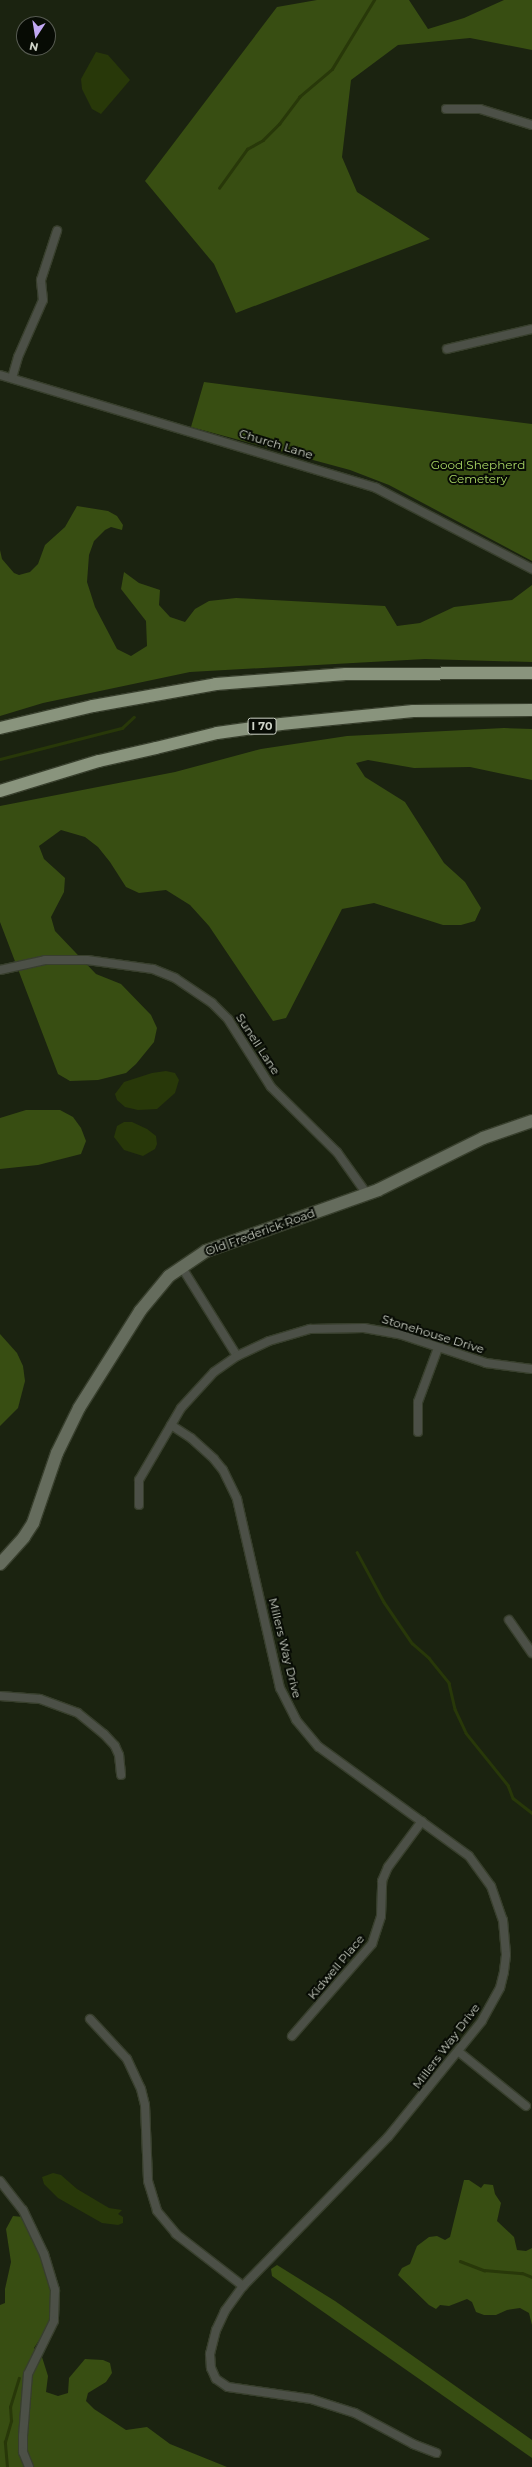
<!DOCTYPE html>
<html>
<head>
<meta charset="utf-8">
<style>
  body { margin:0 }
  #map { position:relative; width:532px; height:2467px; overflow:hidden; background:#1b2310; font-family:Montserrat,sans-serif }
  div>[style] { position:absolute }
  .green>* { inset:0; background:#384e12 }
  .water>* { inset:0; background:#283809 }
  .stream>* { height:2.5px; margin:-1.25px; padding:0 1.25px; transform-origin:1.25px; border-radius:1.25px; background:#283809 }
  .roads { filter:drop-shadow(1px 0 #383f2d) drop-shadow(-1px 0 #383f2d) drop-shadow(0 1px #383f2d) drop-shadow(0 -1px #383f2d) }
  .street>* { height:8px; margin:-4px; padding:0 4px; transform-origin:4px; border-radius:4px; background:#4c5047 }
  .secondary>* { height:12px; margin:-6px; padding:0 6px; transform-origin:6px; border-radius:6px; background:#656c5d }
  .highway>* { height:12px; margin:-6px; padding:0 6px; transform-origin:6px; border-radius:6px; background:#89947d }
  span { translate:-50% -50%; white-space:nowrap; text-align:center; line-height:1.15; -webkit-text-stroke:4px #070b04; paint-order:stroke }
  .shield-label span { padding:1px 3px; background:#070b04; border:1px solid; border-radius:3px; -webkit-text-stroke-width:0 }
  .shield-label { font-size:11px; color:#ced3c7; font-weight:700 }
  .street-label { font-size:12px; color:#ced3c7 }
  .park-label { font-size:12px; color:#a9d664 }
  .north { position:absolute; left:16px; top:16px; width:40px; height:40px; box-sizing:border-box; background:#070b04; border:1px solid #575b52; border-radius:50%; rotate:192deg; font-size:11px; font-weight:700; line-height:16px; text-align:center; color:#ced3c7 }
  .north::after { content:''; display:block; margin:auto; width:14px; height:18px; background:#c1a8f3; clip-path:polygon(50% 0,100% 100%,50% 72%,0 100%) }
</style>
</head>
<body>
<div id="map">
  <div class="green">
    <div style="clip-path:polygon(317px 0,409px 0,428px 29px,464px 18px,504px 0,532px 0,532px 50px,470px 38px,398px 45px,351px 80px,342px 157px,357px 192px,430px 239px,236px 313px,214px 264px,145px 181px,277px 7px)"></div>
    <div style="clip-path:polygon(204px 382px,532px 424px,532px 561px,389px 485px,350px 470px,191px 427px)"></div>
    <div style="clip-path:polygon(77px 506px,108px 511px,117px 516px,123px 525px,122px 530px,111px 527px,105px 530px,94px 541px,89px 555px,87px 582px,95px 607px,117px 649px,131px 656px,147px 646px,146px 621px,121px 589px,124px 572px,139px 583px,160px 590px,159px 605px,170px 617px,185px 622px,195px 609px,209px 601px,236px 598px,385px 606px,397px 626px,420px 623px,454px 607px,512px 600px,532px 585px,532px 662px,425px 659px,190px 672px,43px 703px,0 716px,0 550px,2px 559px,14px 573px,19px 575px,30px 572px,38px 564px,45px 545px,65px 527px)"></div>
    <div style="clip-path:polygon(504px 728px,532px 729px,532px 780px,470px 767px,414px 768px,368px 760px,356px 763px,365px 777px,405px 802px,444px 863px,465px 882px,481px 908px,475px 921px,461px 925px,443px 925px,374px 903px,342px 909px,286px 1018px,273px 1021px,209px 926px,190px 905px,166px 890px,139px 893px,126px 887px,110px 862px,98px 847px,85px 837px,61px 830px,39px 846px,44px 859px,65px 878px,64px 892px,51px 917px,55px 931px,96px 974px,121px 984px,151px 1015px,157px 1028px,154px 1042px,136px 1064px,126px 1073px,98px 1080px,70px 1081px,58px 1074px,0 922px,0 806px,175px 772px,261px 749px,347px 736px)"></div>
    <div style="clip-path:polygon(26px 1110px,60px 1110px,73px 1117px,81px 1128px,86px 1141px,81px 1154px,38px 1165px,0 1169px,0 1118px)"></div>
    <div style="clip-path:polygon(0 1334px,17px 1353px,23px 1366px,25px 1381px,18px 1408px,0 1426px)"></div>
    <div style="clip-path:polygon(464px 2180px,469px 2180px,481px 2188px,484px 2184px,493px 2185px,495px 2194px,501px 2203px,497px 2221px,514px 2237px,517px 2250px,526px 2251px,532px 2248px,532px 2325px,529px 2313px,520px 2308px,507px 2310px,496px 2315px,484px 2315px,476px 2312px,472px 2302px,467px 2299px,449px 2306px,440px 2305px,436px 2309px,429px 2305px,398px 2275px,402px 2268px,410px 2264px,417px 2246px,429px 2237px,437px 2236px,445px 2240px,450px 2237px)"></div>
    <div style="clip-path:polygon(13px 2216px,23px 2217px,28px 2226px,46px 2270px,50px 2288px,50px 2317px,47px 2328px,34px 2348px,42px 2357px,48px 2376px,46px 2392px,58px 2396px,68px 2393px,69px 2378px,85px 2359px,103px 2360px,110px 2363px,112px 2373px,106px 2382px,88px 2393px,86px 2401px,94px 2409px,126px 2430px,147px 2427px,170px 2444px,227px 2467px,0 2467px,0 2305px,5px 2303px,5px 2289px,11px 2262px,6px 2229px)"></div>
    <div style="clip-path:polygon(277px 2265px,335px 2301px,532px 2440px,532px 2458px,272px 2276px,271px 2269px)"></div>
  </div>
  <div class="water">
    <div style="clip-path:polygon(96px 52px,108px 55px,130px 80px,101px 114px,92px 109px,82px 89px,81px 79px)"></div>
    <div style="clip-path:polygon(166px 1071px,175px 1073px,179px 1080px,175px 1093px,157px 1109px,138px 1110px,125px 1107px,117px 1100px,115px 1094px,124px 1082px,152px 1073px)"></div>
    <div style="clip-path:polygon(124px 1122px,132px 1122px,147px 1129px,156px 1136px,157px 1144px,155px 1149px,143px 1156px,124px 1150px,114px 1137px,117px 1126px)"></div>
    <div style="clip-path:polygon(53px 2173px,61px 2175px,77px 2189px,109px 2208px,122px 2210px,118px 2214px,123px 2217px,123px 2223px,118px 2225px,102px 2223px,58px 2198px,44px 2184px,42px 2177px)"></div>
  </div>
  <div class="stream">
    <div style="left:219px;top:188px;width:48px;rotate:-54.3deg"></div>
    <div style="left:247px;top:149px;width:18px;rotate:-29deg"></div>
    <div style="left:263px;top:140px;width:23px;rotate:-45deg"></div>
    <div style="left:279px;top:124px;width:34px;rotate:-53deg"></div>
    <div style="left:299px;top:97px;width:43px;rotate:-40.3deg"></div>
    <div style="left:332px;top:69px;width:81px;rotate:-58.7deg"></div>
    <div style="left:0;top:759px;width:126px;rotate:-14.3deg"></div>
    <div style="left:122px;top:728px;width:16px;rotate:-43deg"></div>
    <div style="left:357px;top:1552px;width:57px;rotate:61.6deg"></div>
    <div style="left:384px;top:1602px;width:50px;rotate:55.7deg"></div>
    <div style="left:412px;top:1643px;width:23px;rotate:41deg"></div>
    <div style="left:429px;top:1658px;width:32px;rotate:51deg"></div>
    <div style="left:449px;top:1683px;width:27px;rotate:77deg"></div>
    <div style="left:455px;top:1709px;width:26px;rotate:65deg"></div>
    <div style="left:466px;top:1733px;width:67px;rotate:51.1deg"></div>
    <div style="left:508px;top:1785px;width:14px;rotate:69deg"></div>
    <div style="left:513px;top:1798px;width:24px;rotate:38deg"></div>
    <div style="left:460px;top:2261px;width:26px;rotate:21deg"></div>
    <div style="left:484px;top:2270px;width:38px;rotate:5deg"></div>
    <div style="left:522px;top:2273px;width:11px;rotate:22deg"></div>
    <div style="left:7px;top:2467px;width:25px;rotate:-95deg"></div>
    <div style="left:5px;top:2442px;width:22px;rotate:-74deg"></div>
    <div style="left:11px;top:2421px;width:14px;rotate:-94deg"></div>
    <div style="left:10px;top:2407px;width:30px;rotate:-73deg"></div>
  </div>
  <div class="roads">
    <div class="street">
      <div style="left:446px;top:109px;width:34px"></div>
      <div style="left:480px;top:109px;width:54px;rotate:17.1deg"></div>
      <div style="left:447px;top:349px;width:87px;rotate:-13.2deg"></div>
      <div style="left:0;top:375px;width:393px;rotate:16.7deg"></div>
      <div style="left:376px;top:488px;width:176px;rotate:27.4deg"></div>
      <div style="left:12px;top:378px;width:22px;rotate:-74deg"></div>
      <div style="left:18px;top:357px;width:62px;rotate:-66.3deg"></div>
      <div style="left:43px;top:300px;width:20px;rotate:-96deg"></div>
      <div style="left:41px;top:280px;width:52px;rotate:-71.9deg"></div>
      <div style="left:0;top:970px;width:46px;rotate:-12.5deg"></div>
      <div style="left:45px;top:960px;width:42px"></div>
      <div style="left:87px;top:960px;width:67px;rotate:7.8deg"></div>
      <div style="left:153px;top:969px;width:24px;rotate:22deg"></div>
      <div style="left:175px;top:978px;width:45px;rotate:34deg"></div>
      <div style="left:212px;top:1003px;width:23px;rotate:45deg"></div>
      <div style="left:228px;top:1019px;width:80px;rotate:57.7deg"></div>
      <div style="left:271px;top:1087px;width:93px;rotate:44.6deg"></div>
      <div style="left:337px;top:1152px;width:52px;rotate:54.5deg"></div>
      <div style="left:181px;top:1266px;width:106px;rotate:58.1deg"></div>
      <div style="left:171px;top:1425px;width:24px;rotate:33deg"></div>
      <div style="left:191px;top:1438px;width:31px;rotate:42deg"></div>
      <div style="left:214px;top:1459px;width:14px;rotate:51deg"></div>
      <div style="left:223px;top:1470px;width:32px;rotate:64deg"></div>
      <div style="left:237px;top:1499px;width:194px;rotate:77.2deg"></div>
      <div style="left:280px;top:1688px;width:36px;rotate:63deg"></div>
      <div style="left:296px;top:1720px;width:35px;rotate:50deg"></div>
      <div style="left:319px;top:1747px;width:185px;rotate:36deg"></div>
      <div style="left:469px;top:1856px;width:37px;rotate:54deg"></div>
      <div style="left:491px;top:1886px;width:36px;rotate:71deg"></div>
      <div style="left:503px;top:1920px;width:35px;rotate:85deg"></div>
      <div style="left:506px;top:1955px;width:17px;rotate:97deg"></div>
      <div style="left:504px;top:1972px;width:16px;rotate:104deg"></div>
      <div style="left:500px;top:1988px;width:38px;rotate:119deg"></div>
      <div style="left:482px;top:2021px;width:149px;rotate:129deg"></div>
      <div style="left:388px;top:2137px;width:208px;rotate:134.2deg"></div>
      <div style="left:243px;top:2286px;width:31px;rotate:126deg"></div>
      <div style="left:225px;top:2311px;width:21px;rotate:115deg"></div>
      <div style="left:216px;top:2330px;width:25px;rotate:104deg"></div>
      <div style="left:210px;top:2354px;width:14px;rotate:86deg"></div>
      <div style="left:211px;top:2368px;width:12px;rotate:66deg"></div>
      <div style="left:216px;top:2379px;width:14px;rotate:34deg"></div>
      <div style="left:228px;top:2387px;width:84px;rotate:8.2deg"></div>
      <div style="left:311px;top:2399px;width:46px;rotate:17.7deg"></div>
      <div style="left:355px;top:2413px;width:66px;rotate:28.1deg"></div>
      <div style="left:413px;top:2444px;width:25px;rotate:21deg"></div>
      <div style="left:418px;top:1432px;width:30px;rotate:-90deg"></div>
      <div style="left:418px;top:1402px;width:58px;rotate:-69.7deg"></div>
      <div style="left:139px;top:1505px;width:25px;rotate:-90deg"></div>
      <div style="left:139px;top:1480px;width:83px;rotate:-59.7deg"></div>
      <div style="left:181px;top:1408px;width:49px;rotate:-47.5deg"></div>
      <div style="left:214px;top:1372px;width:28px;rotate:-35deg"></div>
      <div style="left:237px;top:1356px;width:35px;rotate:-25deg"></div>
      <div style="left:269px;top:1341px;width:43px;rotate:-16.3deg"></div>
      <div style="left:310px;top:1329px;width:54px;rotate:-1.1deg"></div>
      <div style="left:364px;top:1328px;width:36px;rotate:10deg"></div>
      <div style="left:399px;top:1334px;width:92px;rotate:18.4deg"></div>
      <div style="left:486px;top:1363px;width:46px;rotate:7.4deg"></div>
      <div style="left:509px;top:1620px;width:40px;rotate:55.1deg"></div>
      <div style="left:0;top:1696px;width:40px;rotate:4.3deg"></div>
      <div style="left:40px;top:1699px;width:40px;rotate:20.2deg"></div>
      <div style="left:78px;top:1713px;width:33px;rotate:39deg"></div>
      <div style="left:104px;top:1734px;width:16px;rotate:47deg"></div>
      <div style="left:115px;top:1746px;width:10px;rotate:66deg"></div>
      <div style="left:119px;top:1755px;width:20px;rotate:84deg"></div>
      <div style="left:90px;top:2019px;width:54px;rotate:47.2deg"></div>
      <div style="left:127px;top:2059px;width:33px;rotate:65deg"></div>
      <div style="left:141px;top:2089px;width:16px;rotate:76deg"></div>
      <div style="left:145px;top:2105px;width:76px;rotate:87.7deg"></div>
      <div style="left:148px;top:2181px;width:31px;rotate:73deg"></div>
      <div style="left:157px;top:2211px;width:30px;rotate:50deg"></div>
      <div style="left:176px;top:2234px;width:85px;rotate:37.8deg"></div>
      <div style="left:292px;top:2036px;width:122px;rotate:-49deg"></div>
      <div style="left:372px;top:1944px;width:29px;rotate:-72deg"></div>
      <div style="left:381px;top:1916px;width:35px;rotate:-88deg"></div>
      <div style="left:382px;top:1881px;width:15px;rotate:-67deg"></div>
      <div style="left:388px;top:1867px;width:57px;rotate:-53.5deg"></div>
      <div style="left:459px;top:2052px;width:86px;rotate:38.9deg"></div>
      <div style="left:0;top:2181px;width:37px;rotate:52deg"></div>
      <div style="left:23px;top:2210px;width:49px;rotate:64.5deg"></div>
      <div style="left:44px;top:2254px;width:38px;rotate:73deg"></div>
      <div style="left:55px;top:2290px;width:31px;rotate:92deg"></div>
      <div style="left:54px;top:2321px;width:59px;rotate:116.1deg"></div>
      <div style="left:28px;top:2374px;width:62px;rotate:94.6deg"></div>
      <div style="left:23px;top:2436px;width:16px;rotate:90deg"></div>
      <div style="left:23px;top:2452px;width:16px;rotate:68deg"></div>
    </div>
    <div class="secondary">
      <div style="left:0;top:1564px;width:36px;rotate:-48deg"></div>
      <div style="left:24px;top:1537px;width:17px;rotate:-57deg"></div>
      <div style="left:33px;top:1523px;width:74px;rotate:-71.1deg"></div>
      <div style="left:57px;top:1453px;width:50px;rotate:-63.9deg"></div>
      <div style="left:79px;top:1408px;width:115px;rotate:-57.8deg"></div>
      <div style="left:140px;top:1311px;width:45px;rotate:-50.4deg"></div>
      <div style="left:169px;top:1276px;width:45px;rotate:-34deg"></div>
      <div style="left:206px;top:1251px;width:182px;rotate:-19.5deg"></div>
      <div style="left:378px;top:1190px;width:117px;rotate:-26.3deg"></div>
      <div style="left:483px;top:1138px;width:52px;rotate:-19.1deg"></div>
    </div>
    <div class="highway">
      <div style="left:0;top:728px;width:96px;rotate:-13.3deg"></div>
      <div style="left:93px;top:706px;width:125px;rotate:-10.1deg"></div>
      <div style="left:216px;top:684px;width:130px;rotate:-4.4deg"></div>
      <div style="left:346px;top:674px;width:186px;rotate:-0.3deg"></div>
      <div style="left:0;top:791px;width:103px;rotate:-16.9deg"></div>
      <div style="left:99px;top:761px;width:58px;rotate:-12.8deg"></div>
      <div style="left:156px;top:748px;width:63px;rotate:-13.8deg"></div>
      <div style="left:217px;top:733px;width:65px;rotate:-8deg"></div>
      <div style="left:281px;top:724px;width:133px;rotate:-5.6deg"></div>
      <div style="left:413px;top:711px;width:119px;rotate:-0.5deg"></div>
    </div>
  </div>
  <div class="shield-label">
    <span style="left:262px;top:726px">I 70</span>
  </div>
  <div class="street-label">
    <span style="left:276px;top:444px;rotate:17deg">Church Lane</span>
    <span style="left:258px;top:1044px;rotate:57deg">Sunell Lane</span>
    <span style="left:260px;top:1232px;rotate:-20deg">Old Frederick Road</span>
    <span style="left:433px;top:1334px;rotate:17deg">Stonehouse Drive</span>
    <span style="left:285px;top:1648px;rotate:76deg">Millers Way Drive</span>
    <span style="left:336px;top:1967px;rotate:-50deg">Kidwell Place</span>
    <span style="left:446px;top:2046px;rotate:-53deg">Millers Way Drive</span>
  </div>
  <div class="park-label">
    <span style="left:478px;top:472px">Good Shepherd<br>Cemetery</span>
  </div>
  <div class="north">N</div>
</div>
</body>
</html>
